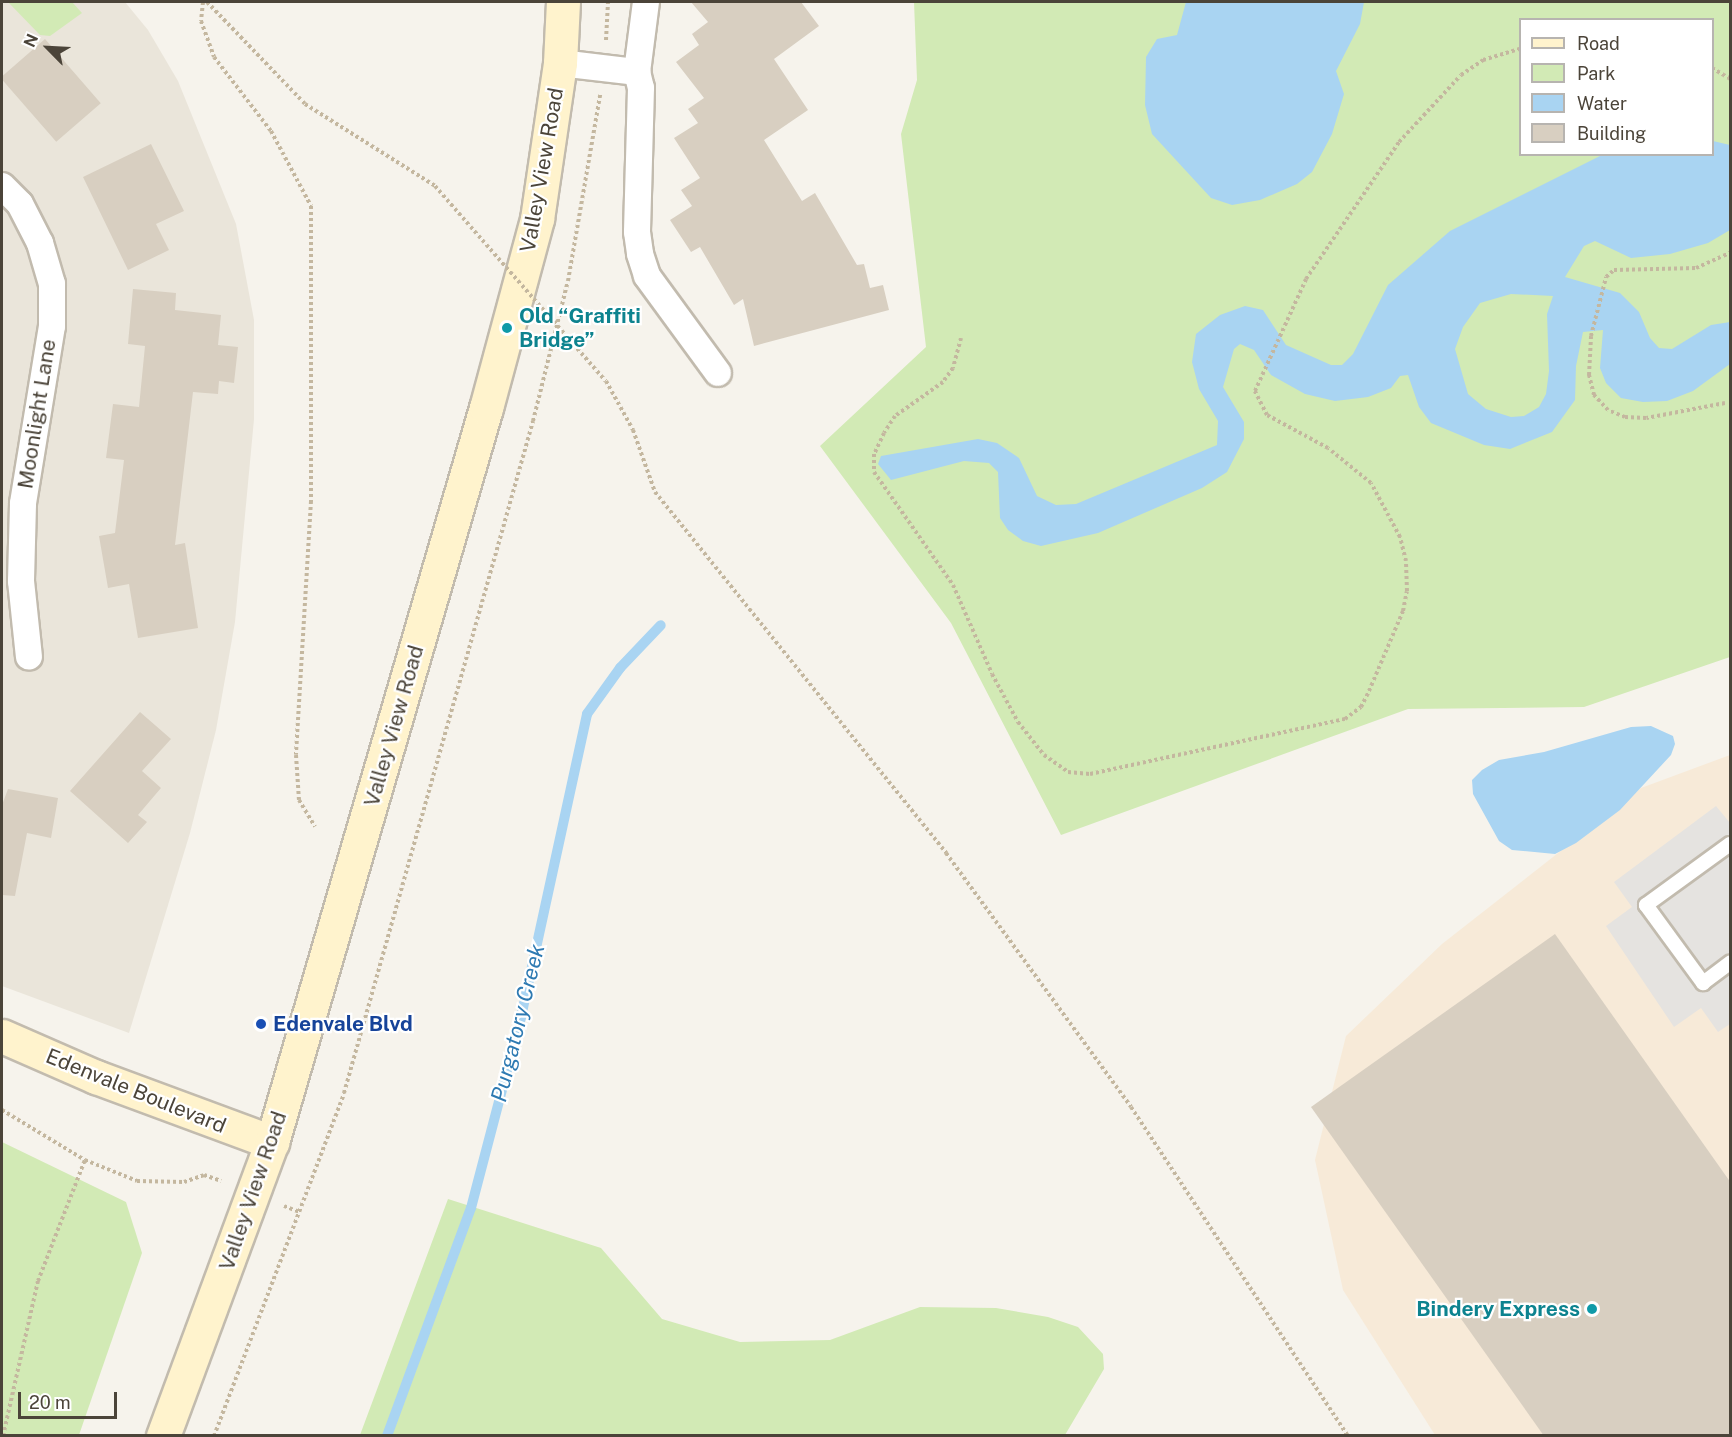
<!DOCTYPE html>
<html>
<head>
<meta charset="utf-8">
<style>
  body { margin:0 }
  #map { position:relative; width:1732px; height:1437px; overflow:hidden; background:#f6f3ec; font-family:"Public Sans",sans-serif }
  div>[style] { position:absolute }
  .residential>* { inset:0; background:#eae5da }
  .commercial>* { inset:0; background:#f7ead8 }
  .green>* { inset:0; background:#d2eab5 }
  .parking>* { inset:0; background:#e5e3e0 }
  .water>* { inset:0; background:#a9d4f2 }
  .stream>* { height:10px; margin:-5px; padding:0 5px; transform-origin:5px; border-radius:5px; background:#a9d4f2 }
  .building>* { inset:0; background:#d8cfc1; transform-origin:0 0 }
  .path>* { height:4px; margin-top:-2px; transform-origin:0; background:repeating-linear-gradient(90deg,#c4b79f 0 3px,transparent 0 6px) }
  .roads { filter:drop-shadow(2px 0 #c2bbae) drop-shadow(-2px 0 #c2bbae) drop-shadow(0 2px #c2bbae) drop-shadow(0 -2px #c2bbae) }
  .lane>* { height:14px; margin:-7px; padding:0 7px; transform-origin:7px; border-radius:7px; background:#fff }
  .street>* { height:26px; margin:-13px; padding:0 13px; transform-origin:13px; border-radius:13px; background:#fff }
  .secondary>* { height:33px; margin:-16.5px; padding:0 16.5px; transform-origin:16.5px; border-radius:16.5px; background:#fff3cd }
  .path-bridge>* { height:4px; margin-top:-2px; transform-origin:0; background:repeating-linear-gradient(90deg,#c4b79f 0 3px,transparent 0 6px) }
  .dots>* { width:16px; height:16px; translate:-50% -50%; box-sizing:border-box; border:3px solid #fff; border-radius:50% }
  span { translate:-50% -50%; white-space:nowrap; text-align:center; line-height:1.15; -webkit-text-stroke:4.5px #fff; paint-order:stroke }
  .street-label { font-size:21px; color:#4b4439 }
  .culture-label { font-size:21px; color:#0d838f; font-weight:700 }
  .left { translate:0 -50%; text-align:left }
  .right { translate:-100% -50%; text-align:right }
  .transit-label { font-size:21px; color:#164399; font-weight:700 }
  .water-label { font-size:22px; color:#2e7ab2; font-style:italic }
  .frame { position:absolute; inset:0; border:3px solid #4b4439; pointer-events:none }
  .legend { position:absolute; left:1519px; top:18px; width:195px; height:138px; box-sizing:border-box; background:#fff; border:2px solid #b7b4b0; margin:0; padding:8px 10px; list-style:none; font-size:18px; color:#4b4439 }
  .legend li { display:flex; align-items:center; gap:12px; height:30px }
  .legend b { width:30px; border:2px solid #b7b4b0 }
  .north { position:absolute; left:18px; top:18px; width:60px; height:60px; -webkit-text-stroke:4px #fff; paint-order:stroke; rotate:294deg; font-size:16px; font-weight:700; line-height:24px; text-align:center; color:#4b4439 }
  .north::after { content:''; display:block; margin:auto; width:21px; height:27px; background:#4b4439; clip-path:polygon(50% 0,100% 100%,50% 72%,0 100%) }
  .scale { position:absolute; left:18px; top:1392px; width:99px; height:27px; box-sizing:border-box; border:3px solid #4b4439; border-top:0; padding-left:8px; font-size:18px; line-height:21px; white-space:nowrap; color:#4b4439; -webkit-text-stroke:4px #fff; paint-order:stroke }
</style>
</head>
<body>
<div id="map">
  <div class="residential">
    <div style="clip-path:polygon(2px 2px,125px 2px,148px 30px,178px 81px,236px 224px,254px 320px,254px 419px,235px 622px,216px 730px,190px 833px,129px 1033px,2px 986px)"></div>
  </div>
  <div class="commercial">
    <div style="clip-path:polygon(1730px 755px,1730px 1435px,1435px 1435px,1343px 1290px,1315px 1160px,1346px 1036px,1442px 944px,1641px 788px)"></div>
  </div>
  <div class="green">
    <div style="clip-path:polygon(8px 2px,72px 2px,82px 13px,50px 36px,40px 35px)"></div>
    <div style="clip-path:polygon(evenodd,914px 2px,1730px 2px,1730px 657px,1584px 707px,1408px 709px,1061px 835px,951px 623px,820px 446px,926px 347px,901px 134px,917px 80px,914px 2px,1520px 20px,1712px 20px,1712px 154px,1520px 154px,1520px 20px)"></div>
    <div style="clip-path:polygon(2px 1142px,126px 1202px,142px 1253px,79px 1435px,2px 1435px)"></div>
    <div style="clip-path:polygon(448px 1199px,601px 1248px,662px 1319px,740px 1342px,830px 1340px,920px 1307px,996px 1308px,1048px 1317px,1078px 1327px,1103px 1354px,1104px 1369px,1065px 1435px,360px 1435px)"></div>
  </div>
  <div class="parking">
    <div style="clip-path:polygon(1716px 806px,1730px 823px,1730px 1024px,1718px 1032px,1701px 1008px,1674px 1027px,1606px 926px,1632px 907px,1614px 882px)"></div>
  </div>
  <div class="water">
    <div style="clip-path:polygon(1186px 2px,1364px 2px,1360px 24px,1336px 71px,1344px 94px,1332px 134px,1312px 172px,1297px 184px,1260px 200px,1232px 205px,1211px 198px,1152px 134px,1145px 105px,1146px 57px,1157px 39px,1177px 35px)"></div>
    <div style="clip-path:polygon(evenodd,1713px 141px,1730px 145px,1730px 230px,1708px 243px,1670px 254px,1631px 258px,1595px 241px,1584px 246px,1565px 277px,1620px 293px,1639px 312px,1650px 338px,1659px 348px,1672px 349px,1711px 325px,1730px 322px,1730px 364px,1693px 391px,1667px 401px,1643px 402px,1621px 398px,1606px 383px,1600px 368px,1603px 330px,1583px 332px,1576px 366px,1575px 400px,1552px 432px,1510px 449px,1484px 445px,1431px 423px,1419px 407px,1408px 375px,1400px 376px,1391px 388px,1368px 397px,1335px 401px,1305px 394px,1271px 375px,1254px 350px,1240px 344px,1234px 349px,1223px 387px,1244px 422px,1244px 439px,1227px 472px,1202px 488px,1098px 533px,1041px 546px,1023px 541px,1008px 530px,1000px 518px,998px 472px,989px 463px,964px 461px,891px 480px,878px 464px,881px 456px,978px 439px,997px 443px,1019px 458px,1037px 496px,1056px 505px,1076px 504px,1217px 445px,1218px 421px,1199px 389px,1192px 362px,1196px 334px,1220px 315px,1245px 306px,1263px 310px,1286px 345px,1331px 365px,1342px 365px,1353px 354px,1388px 285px,1450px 231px,1602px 155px,1712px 154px,1713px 141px,1511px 294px,1553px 296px,1547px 314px,1549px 371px,1546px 394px,1539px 407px,1524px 416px,1511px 417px,1486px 409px,1468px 394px,1455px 349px,1463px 327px,1480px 303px,1511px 294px)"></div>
    <div style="clip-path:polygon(1651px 726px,1673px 736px,1675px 744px,1671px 755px,1620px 810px,1576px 843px,1555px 854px,1512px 850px,1499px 841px,1473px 794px,1472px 780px,1482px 770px,1499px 760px,1544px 752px,1631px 727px)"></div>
  </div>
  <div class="stream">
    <div style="left:387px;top:1436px;width:243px;rotate:-69.8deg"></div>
    <div style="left:471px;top:1208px;width:197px;rotate:-75.3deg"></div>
    <div style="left:521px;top:1017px;width:310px;rotate:-77.7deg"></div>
    <div style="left:587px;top:714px;width:57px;rotate:-54.3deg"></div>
    <div style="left:620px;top:668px;width:59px;rotate:-46.4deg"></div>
  </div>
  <div class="building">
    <div style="clip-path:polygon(691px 2px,801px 2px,819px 26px,774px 59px,808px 110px,764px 140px,802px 201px,815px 193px,857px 265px,864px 264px,870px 288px,883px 285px,889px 310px,754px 346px,743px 299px,734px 305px,700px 247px,691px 252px,670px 220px,692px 206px,681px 190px,700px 178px,674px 138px,698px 123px,688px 109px,704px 98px,676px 62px,699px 45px,692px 34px,708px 22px)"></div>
    <div style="left:45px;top:39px;width:85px;height:59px;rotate:49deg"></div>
    <div style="clip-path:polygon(151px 144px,184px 211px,156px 224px,169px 250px,128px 270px,83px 177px)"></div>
    <div style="clip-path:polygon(133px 289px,176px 293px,175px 310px,221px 315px,218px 345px,238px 347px,234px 383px,219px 381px,218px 394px,193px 392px,175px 545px,185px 543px,198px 628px,138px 638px,129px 584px,108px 588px,99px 536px,115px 533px,124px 460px,106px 458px,113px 404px,139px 407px,145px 346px,128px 344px)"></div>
    <div style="clip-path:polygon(140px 712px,171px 739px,142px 771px,161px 788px,138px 815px,147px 822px,128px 843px,70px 791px)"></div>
    <div style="clip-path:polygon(8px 789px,58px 798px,51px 838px,27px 833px,15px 896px,2px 895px,2px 805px)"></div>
    <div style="clip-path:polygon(1555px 934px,1731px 1183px,1731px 1436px,1544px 1436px,1311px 1107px)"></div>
  </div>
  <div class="path">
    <div style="left:203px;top:2px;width:19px;rotate:96deg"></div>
    <div style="left:201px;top:21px;width:38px;rotate:70deg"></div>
    <div style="left:214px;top:57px;width:93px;rotate:52.4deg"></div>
    <div style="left:271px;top:131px;width:85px;rotate:61.9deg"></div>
    <div style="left:311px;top:206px;width:295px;rotate:90deg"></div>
    <div style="left:311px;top:501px;width:254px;rotate:93.4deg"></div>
    <div style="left:296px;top:755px;width:45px;rotate:86.2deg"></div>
    <div style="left:299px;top:800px;width:31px;rotate:59deg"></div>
    <div style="left:207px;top:2px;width:141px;rotate:46.1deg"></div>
    <div style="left:305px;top:104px;width:154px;rotate:32.2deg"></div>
    <div style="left:606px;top:40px;width:38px;rotate:-87deg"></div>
    <div style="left:1712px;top:68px;width:21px;rotate:31deg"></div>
    <div style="left:961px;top:338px;width:31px;rotate:105deg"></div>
    <div style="left:953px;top:368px;width:17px;rotate:126deg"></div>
    <div style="left:943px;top:382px;width:59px;rotate:144.7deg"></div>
    <div style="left:895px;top:416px;width:20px;rotate:123deg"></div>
    <div style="left:884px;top:433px;width:23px;rotate:115deg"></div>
    <div style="left:874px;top:454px;width:18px;rotate:90deg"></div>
    <div style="left:874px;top:472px;width:138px;rotate:55deg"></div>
    <div style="left:953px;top:585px;width:97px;rotate:66.3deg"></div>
    <div style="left:992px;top:674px;width:55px;rotate:61.6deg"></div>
    <div style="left:1018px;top:722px;width:42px;rotate:51.8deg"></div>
    <div style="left:1044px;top:755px;width:29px;rotate:35deg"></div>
    <div style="left:1068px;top:772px;width:22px;rotate:5deg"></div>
    <div style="left:1090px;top:774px;width:261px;rotate:-12.2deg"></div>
    <div style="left:1345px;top:719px;width:20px;rotate:-37deg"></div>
    <div style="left:1361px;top:707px;width:18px;rotate:-63deg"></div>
    <div style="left:1369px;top:691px;width:87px;rotate:-67deg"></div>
    <div style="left:1403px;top:611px;width:20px;rotate:-79deg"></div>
    <div style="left:1407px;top:591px;width:30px;rotate:-92deg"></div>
    <div style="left:1406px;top:561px;width:25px;rotate:-104deg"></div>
    <div style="left:1400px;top:537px;width:61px;rotate:-118.2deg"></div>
    <div style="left:1371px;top:483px;width:55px;rotate:-140.9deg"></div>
    <div style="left:1328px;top:448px;width:69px;rotate:-151.6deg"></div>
    <div style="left:1267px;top:415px;width:27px;rotate:-117deg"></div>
    <div style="left:1255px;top:391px;width:123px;rotate:-65.5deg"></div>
    <div style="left:1306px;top:279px;width:166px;rotate:-55.8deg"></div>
    <div style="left:1399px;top:142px;width:91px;rotate:-47.2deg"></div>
    <div style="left:1461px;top:75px;width:27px;rotate:-34deg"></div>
    <div style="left:1483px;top:60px;width:39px;rotate:-17deg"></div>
    <div style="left:606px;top:381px;width:56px;rotate:61.1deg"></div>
    <div style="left:633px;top:430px;width:66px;rotate:70.5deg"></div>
    <div style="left:655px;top:492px;width:464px;rotate:51.1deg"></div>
    <div style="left:946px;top:853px;width:314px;rotate:53.9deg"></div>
    <div style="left:1131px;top:1107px;width:394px;rotate:56.6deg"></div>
    <div style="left:1725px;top:403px;width:80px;rotate:169.2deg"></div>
    <div style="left:1646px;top:418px;width:21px;rotate:-177deg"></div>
    <div style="left:1625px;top:417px;width:18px;rotate:-158deg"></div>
    <div style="left:1608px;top:410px;width:21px;rotate:-133deg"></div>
    <div style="left:1594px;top:395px;width:21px;rotate:-104deg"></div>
    <div style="left:1589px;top:375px;width:39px;rotate:-87deg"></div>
    <div style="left:1591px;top:336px;width:61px;rotate:-75.7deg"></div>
    <div style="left:1606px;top:277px;width:11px;rotate:-41deg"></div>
    <div style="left:1614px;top:270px;width:82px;rotate:-1.4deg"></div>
    <div style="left:1696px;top:268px;width:37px;rotate:-24deg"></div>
    <div style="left:2px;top:1110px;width:97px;rotate:31.1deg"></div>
    <div style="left:85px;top:1160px;width:56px;rotate:22deg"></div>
    <div style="left:137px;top:1181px;width:47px;rotate:1.2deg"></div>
    <div style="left:184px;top:1182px;width:21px;rotate:-19deg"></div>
    <div style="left:204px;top:1175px;width:18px;rotate:19deg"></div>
    <div style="left:284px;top:1206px;width:17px;rotate:21deg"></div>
    <div style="left:3px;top:1436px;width:159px;rotate:-77.3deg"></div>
    <div style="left:38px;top:1281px;width:130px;rotate:-68.8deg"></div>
    <div style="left:214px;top:1436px;width:367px;rotate:-69.2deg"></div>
    <div style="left:344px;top:1093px;width:698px;rotate:-74.29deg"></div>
    <div style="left:533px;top:421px;width:144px;rotate:-76deg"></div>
    <div style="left:568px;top:281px;width:189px;rotate:-80.2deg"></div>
  </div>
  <div class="roads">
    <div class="lane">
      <div style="left:1730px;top:844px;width:104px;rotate:144deg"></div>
      <div style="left:1646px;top:905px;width:97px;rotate:53.8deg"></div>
      <div style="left:1703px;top:983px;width:34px;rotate:-37deg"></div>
    </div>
    <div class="street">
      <div style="left:560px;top:63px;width:78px;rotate:6.7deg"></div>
      <div style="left:637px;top:72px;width:16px;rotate:76deg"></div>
      <div style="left:641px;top:88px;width:144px;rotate:91.6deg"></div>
      <div style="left:637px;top:232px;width:22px;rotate:82deg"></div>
      <div style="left:640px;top:254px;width:23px;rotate:72deg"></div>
      <div style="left:647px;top:276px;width:120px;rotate:53.8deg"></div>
      <div style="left:637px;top:72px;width:71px;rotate:-82.7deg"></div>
      <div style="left:2px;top:186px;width:25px;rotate:45deg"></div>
      <div style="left:20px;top:204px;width:44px;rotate:62.9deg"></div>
      <div style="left:40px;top:243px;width:43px;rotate:73.7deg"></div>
      <div style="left:52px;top:284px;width:42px;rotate:90deg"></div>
      <div style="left:52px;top:326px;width:180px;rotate:99.3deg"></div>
      <div style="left:23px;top:504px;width:77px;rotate:91.5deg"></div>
      <div style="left:21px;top:581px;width:76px;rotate:84deg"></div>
    </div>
    <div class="secondary">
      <div style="left:2px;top:1036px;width:103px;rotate:23.6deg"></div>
      <div style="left:96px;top:1077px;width:188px;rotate:20.3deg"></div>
      <div style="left:163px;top:1436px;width:314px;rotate:-69.7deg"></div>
      <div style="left:272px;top:1142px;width:765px;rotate:-73.75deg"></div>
      <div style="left:486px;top:408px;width:196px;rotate:-74.9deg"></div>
      <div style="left:537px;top:219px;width:158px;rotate:-81.6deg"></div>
      <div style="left:560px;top:63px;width:61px;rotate:-87.2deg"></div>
    </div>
  </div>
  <div class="path-bridge">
    <div style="left:435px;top:186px;width:259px;rotate:48.8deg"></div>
  </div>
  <div class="dots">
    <div style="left:507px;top:328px;background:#0f9aa8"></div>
    <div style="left:261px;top:1024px;background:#1a4fb4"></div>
    <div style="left:1592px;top:1309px;background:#0f9aa8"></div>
  </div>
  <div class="street-label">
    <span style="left:542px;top:170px;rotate:-80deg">Valley View Road</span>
    <span style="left:37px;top:414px;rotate:-81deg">Moonlight Lane</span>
    <span style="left:394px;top:726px;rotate:-74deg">Valley View Road</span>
    <span style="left:136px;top:1091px;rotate:22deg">Edenvale Boulevard</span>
    <span style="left:253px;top:1191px;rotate:-71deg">Valley View Road</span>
  </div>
  <div class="culture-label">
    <span class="left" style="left:519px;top:328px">Old “Graffiti<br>Bridge”</span>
    <span class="right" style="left:1580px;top:1309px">Bindery Express</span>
  </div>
  <div class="transit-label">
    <span class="left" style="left:273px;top:1024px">Edenvale Blvd</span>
  </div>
  <div class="water-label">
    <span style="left:518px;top:1023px;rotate:-76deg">Purgatory Creek</span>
  </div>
  <div class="frame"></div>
  <ul class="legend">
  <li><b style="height:8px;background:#fff3cd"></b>Road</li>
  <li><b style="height:16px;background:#d2eab5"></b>Park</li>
  <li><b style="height:16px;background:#a9d4f2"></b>Water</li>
  <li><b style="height:16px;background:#d8cfc1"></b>Building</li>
  </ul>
  <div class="north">N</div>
  <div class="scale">20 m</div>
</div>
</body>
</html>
